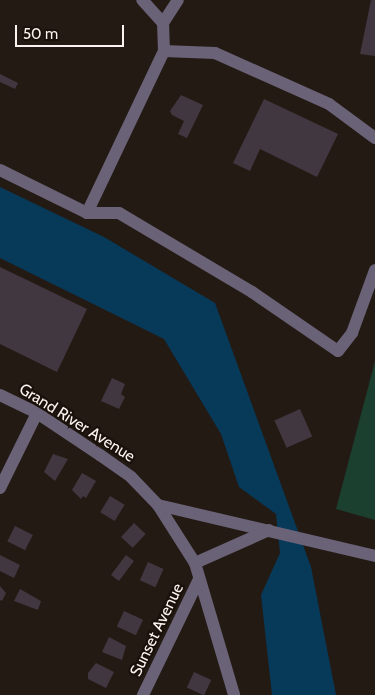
<!DOCTYPE html>
<html>
<head>
<meta charset="utf-8">
<style>
  body { margin:0 }
  #map { position:relative; width:375px; height:695px; overflow:hidden; background:#241a14; font-family:Cabin,sans-serif }
  div>[style] { position:absolute }
  .green>* { inset:0; background:#1b402f }
  .water>* { inset:0; background:#073959 }
  .building>* { inset:0; background:#403740; transform-origin:0 0 }
  .minor>* { height:12px; margin:-6px; padding:0 6px; transform-origin:6px; border-radius:6px; background:#6a6277 }
  span { translate:-50% -50%; white-space:nowrap; text-align:center; line-height:1.15; -webkit-text-stroke:4.5px #1a110b; paint-order:stroke }
  .street-label { font-size:16px; color:#fbf3ef }
  .scale { position:absolute; left:15px; top:25px; width:109px; height:22px; box-sizing:border-box; border:2px solid #fbf3ef; border-top:0; padding-left:6px; font-size:15px; line-height:18px; white-space:nowrap; color:#fbf3ef; -webkit-text-stroke:4px #1a110b; paint-order:stroke }
</style>
</head>
<body>
<div id="map">
  <div class="green">
    <div style="clip-path:polygon(375px 361px,375px 520px,336px 509px)"></div>
  </div>
  <div class="water">
    <div style="clip-path:polygon(0 187px,104px 237px,215px 303px,311px 567px,336px 695px,272px 695px,261px 595px,280px 553px,276px 514px,239px 487px,221px 434px,164px 339px,0 258px)"></div>
  </div>
  <div class="building">
    <div style="clip-path:polygon(371px 0,375px 0,375px 56px,360px 54px)"></div>
    <div style="clip-path:polygon(0 74px,18px 83px,15px 89px,0 82px)"></div>
    <div style="clip-path:polygon(181px 95px,203px 105px,187px 138px,178px 134px,184px 121px,172px 115px,170px 111px)"></div>
    <div style="clip-path:polygon(264px 99px,338px 134px,317px 177px,260px 149px,250px 171px,233px 163px)"></div>
    <div style="clip-path:polygon(0 267px,87px 309px,57px 372px,0 344px)"></div>
    <div style="clip-path:polygon(112px 378px,125px 384px,121px 394px,125px 397px,119px 409px,101px 401px)"></div>
    <div style="left:300px;top:409px;width:30px;height:28px;rotate:66deg"></div>
    <div style="clip-path:polygon(53px 454px,68px 459px,55px 481px,44px 472px)"></div>
    <div style="clip-path:polygon(82px 473px,96px 481px,86px 498px,83px 496px,81px 499px,72px 490px)"></div>
    <div style="left:110px;top:496px;width:17px;height:19px;rotate:31deg"></div>
    <div style="left:134px;top:523px;width:16px;height:19px;rotate:43deg"></div>
    <div style="left:15px;top:526px;width:20px;height:17px;rotate:27deg"></div>
    <div style="clip-path:polygon(0 555px,20px 565px,14px 578px,0 571px)"></div>
    <div style="left:126px;top:555px;width:10px;height:25px;rotate:37deg"></div>
    <div style="left:148px;top:562px;width:17px;height:20px;rotate:24deg"></div>
    <div style="clip-path:polygon(0 586px,6px 593px,2px 601px,0 600px)"></div>
    <div style="clip-path:polygon(20px 589px,41px 601px,38px 610px,14px 601px)"></div>
    <div style="left:124px;top:611px;width:21px;height:17px;rotate:25deg"></div>
    <div style="clip-path:polygon(109px 637px,126px 646px,122px 660px,102px 652px)"></div>
    <div style="clip-path:polygon(96px 663px,114px 672px,106px 688px,88px 679px,88px 673px)"></div>
    <div style="left:194px;top:672px;width:19px;height:17px;rotate:25deg"></div>
  </div>
  <div class="minor">
    <div style="left:163px;top:23px;width:27px;rotate:-57deg"></div>
    <div style="left:164px;top:51px;width:51px;rotate:2.2deg"></div>
    <div style="left:215px;top:53px;width:125px;rotate:24.1deg"></div>
    <div style="left:329px;top:104px;width:57px;rotate:36.5deg"></div>
    <div style="left:0;top:170px;width:97px;rotate:26.3deg"></div>
    <div style="left:87px;top:213px;width:179px;rotate:-64.6deg"></div>
    <div style="left:164px;top:51px;width:28px;rotate:-92deg"></div>
    <div style="left:163px;top:23px;width:31px;rotate:-132deg"></div>
    <div style="left:87px;top:213px;width:32px"></div>
    <div style="left:119px;top:213px;width:155px;rotate:30.7deg"></div>
    <div style="left:252px;top:292px;width:104px;rotate:34.5deg"></div>
    <div style="left:338px;top:351px;width:23px;rotate:-52deg"></div>
    <div style="left:352px;top:333px;width:67px;rotate:-69.9deg"></div>
    <div style="left:0;top:395px;width:41px;rotate:25.9deg"></div>
    <div style="left:37px;top:413px;width:76px;rotate:33.7deg"></div>
    <div style="left:100px;top:455px;width:38px;rotate:35deg"></div>
    <div style="left:131px;top:477px;width:39px;rotate:46deg"></div>
    <div style="left:158px;top:505px;width:69px;rotate:57.5deg"></div>
    <div style="left:195px;top:563px;width:138px;rotate:73.5deg"></div>
    <div style="left:0;top:488px;width:84px;rotate:-63.7deg"></div>
    <div style="left:158px;top:505px;width:223px;rotate:13.2deg"></div>
    <div style="left:195px;top:563px;width:81px;rotate:-24deg"></div>
    <div style="left:143px;top:695px;width:129px;rotate:-64.2deg"></div>
  </div>
  <div class="street-label">
    <span style="left:77px;top:423px;rotate:32deg">Grand River Avenue</span>
    <span style="left:157px;top:630px;rotate:-64deg">Sunset Avenue</span>
  </div>
  <div class="scale">50 m</div>
</div>
</body>
</html>
